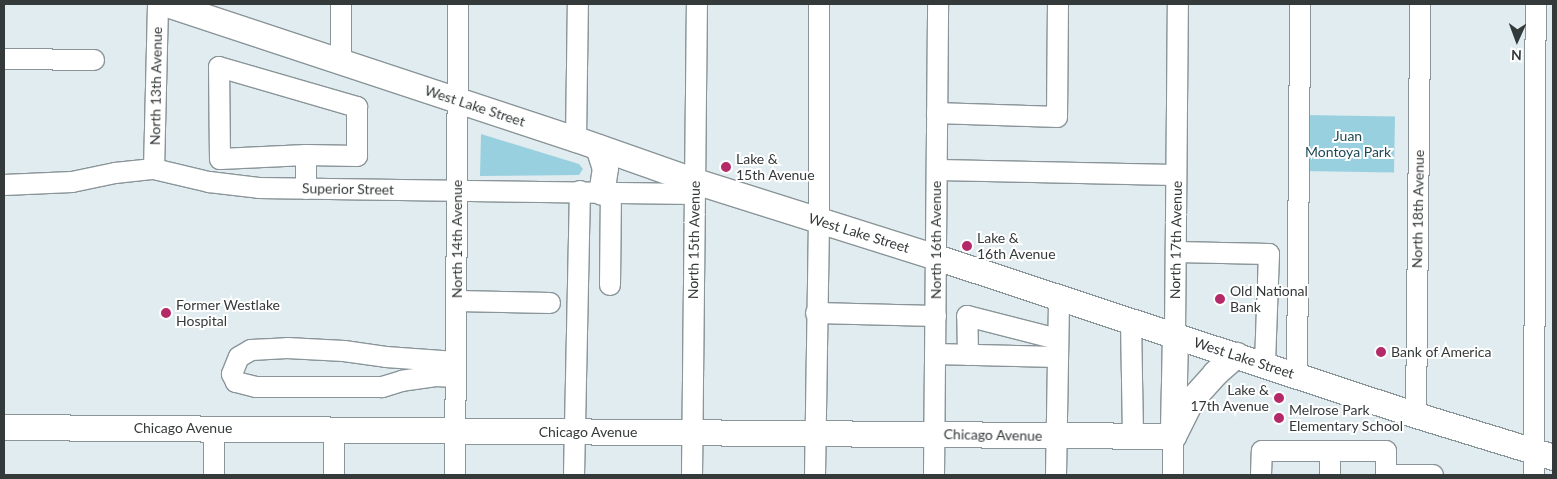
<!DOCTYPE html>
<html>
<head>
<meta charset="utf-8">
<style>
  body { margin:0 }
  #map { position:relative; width:1557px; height:479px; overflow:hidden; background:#e0ecef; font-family:Lato,sans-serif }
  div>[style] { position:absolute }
  .green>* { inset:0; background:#98d0e0; transform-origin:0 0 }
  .roads { filter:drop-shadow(1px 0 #8a9599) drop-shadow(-1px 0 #8a9599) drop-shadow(0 1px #8a9599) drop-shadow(0 -1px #8a9599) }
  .minor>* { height:20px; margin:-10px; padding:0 10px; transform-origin:10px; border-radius:10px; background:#fff }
  .major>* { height:25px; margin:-12.5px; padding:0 12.5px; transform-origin:12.5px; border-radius:12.5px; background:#fff }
  .dots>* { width:14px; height:14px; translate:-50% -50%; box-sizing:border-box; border:2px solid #fff; border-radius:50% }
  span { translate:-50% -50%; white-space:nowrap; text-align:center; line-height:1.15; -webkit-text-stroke:4px #fff; paint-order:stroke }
  .street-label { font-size:14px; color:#34393a }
  .park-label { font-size:14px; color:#1e4a55 }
  .poi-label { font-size:14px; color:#34393a }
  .left { translate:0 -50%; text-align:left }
  .right { translate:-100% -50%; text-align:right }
  .frame { position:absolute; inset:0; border:5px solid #34393a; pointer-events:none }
  .north { position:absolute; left:1492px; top:15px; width:50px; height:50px; -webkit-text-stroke:4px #fff; paint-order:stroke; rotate:182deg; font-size:14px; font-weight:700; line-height:20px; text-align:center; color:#34393a }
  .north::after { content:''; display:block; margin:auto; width:18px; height:22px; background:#34393a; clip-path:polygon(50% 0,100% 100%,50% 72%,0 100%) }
</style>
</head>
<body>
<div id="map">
  <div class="green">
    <div style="left:1303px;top:115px;width:92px;height:56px;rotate:1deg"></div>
    <div style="clip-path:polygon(481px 134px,579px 164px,583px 169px,579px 175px,480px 176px)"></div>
  </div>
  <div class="roads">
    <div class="minor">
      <div style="left:4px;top:59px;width:90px;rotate:0.6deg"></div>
      <div style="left:341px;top:61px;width:57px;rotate:-90deg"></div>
      <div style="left:937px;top:113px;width:120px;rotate:1.9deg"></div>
      <div style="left:1057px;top:117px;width:113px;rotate:-89.5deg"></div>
      <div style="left:576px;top:139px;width:135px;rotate:-89.2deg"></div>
      <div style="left:306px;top:155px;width:86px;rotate:177.3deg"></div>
      <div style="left:220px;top:159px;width:92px;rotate:-90.6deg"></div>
      <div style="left:219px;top:67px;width:144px;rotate:16.2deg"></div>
      <div style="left:357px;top:107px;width:49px;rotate:90deg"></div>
      <div style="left:357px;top:156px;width:51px;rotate:-178.9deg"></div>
      <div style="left:306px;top:155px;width:34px;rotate:90deg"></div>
      <div style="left:154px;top:169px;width:165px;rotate:-88.6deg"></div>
      <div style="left:937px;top:170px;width:239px;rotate:1.2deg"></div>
      <div style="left:4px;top:185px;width:68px;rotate:-2.5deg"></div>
      <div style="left:72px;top:182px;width:44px;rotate:-11.8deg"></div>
      <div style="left:115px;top:173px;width:39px;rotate:-6deg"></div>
      <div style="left:154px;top:169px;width:57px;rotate:13.3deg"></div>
      <div style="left:209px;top:182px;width:50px;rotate:6.8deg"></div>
      <div style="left:259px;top:188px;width:436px;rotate:0.8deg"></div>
      <div style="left:1176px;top:252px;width:93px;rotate:1.2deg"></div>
      <div style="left:1269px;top:254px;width:111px;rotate:92.1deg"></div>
      <div style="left:610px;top:285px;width:93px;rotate:-89.4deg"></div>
      <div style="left:457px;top:301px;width:93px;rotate:1.2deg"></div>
      <div style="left:816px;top:313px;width:120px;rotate:1.4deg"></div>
      <div style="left:1131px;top:321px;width:115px;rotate:89deg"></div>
      <div style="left:1175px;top:334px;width:330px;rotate:-89.5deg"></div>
      <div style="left:935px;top:354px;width:122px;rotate:1.4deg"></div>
      <div style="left:968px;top:355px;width:39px;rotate:-91deg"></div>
      <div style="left:967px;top:316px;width:93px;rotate:14.3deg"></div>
      <div style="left:1297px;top:375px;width:371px;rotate:-89.5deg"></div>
      <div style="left:456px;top:377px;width:20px;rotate:-177deg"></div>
      <div style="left:436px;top:376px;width:34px;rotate:172deg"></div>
      <div style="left:402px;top:381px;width:21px;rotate:163deg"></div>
      <div style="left:382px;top:387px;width:126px;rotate:180deg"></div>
      <div style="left:256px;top:387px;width:21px;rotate:-166deg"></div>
      <div style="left:236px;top:382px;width:9px;rotate:-117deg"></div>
      <div style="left:232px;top:374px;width:18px;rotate:-68deg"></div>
      <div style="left:239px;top:357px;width:14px;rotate:-30deg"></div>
      <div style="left:251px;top:350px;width:36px;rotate:-3deg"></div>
      <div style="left:287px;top:348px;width:57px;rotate:3deg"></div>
      <div style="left:344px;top:351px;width:42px;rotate:8.1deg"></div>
      <div style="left:386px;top:357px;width:70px;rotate:4.1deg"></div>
      <div style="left:1416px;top:415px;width:411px;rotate:-89.4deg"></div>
      <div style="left:214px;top:475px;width:46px;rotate:-90deg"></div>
      <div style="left:334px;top:475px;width:46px;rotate:-90deg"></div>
      <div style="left:455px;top:475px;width:471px;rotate:-89.6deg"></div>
      <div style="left:574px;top:475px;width:284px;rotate:-88.8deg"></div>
      <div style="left:692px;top:475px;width:471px;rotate:-89.4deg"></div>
      <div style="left:815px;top:475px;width:254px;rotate:-89.1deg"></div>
      <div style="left:819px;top:221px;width:217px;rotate:-90deg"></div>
      <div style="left:934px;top:475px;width:471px;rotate:-89.5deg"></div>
      <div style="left:1056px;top:475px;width:178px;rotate:-89deg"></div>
      <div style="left:1173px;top:475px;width:39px;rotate:-90deg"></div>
      <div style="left:1261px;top:475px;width:24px;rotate:-88deg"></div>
      <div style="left:1262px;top:451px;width:124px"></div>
      <div style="left:1386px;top:451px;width:24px;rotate:90deg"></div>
      <div style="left:1386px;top:475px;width:47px"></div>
      <div style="left:1330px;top:475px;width:24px;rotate:-90deg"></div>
      <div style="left:1534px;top:475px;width:471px;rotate:-89.8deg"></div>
    </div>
    <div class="major">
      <div style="left:167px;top:4px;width:431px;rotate:18.3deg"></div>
      <div style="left:576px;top:139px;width:126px;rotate:19.4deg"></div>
      <div style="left:695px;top:181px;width:253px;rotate:17.5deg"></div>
      <div style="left:936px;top:257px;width:505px;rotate:18.22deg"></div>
      <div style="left:1416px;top:415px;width:143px;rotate:17deg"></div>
      <div style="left:598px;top:147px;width:22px;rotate:72deg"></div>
      <div style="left:605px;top:168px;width:24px;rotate:99deg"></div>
      <div style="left:4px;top:427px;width:1169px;rotate:0.44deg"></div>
      <div style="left:1173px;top:429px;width:95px;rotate:-88.8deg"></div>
      <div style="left:1173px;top:436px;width:40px;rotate:-63.4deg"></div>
      <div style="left:1191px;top:400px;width:36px;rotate:-48deg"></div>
      <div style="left:1215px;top:373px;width:28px;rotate:-41deg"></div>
    </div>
  </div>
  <div class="dots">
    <div style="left:726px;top:167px;background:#b42a68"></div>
    <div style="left:967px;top:246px;background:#b42a68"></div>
    <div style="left:1220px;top:299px;background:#b42a68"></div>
    <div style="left:166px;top:313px;background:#b42a68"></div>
    <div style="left:1381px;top:352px;background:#b42a68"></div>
    <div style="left:1279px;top:398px;background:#b42a68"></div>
    <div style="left:1279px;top:418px;background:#b42a68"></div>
  </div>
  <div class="street-label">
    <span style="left:156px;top:86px;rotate:-89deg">North 13th Avenue</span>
    <span style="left:475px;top:106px;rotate:18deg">West Lake Street</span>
    <span style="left:348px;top:189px;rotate:1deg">Superior Street</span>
    <span style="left:1418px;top:209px;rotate:-89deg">North 18th Avenue</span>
    <span style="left:859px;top:233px;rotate:17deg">West Lake Street</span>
    <span style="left:457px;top:239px;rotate:-90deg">North 14th Avenue</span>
    <span style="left:694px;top:240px;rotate:-89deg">North 15th Avenue</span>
    <span style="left:936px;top:240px;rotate:-90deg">North 16th Avenue</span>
    <span style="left:1176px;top:240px;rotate:-89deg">North 17th Avenue</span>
    <span style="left:1244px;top:358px;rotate:18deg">West Lake Street</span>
    <span style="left:183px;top:428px">Chicago Avenue</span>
    <span style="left:588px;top:432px">Chicago Avenue</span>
    <span style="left:993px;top:435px;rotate:1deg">Chicago Avenue</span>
  </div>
  <div class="park-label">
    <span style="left:1348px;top:144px">Juan<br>Montoya Park</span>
  </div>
  <div class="poi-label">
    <span class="left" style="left:736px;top:167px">Lake &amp;<br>15th Avenue</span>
    <span class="left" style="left:977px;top:246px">Lake &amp;<br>16th Avenue</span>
    <span class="left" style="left:1230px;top:299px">Old National<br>Bank</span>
    <span class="left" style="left:176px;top:313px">Former Westlake<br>Hospital</span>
    <span class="left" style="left:1391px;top:352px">Bank of America</span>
    <span class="right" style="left:1269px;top:398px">Lake &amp;<br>17th Avenue</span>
    <span class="left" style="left:1289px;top:418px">Melrose Park<br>Elementary School</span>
  </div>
  <div class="frame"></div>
  <div class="north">N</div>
</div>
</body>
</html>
